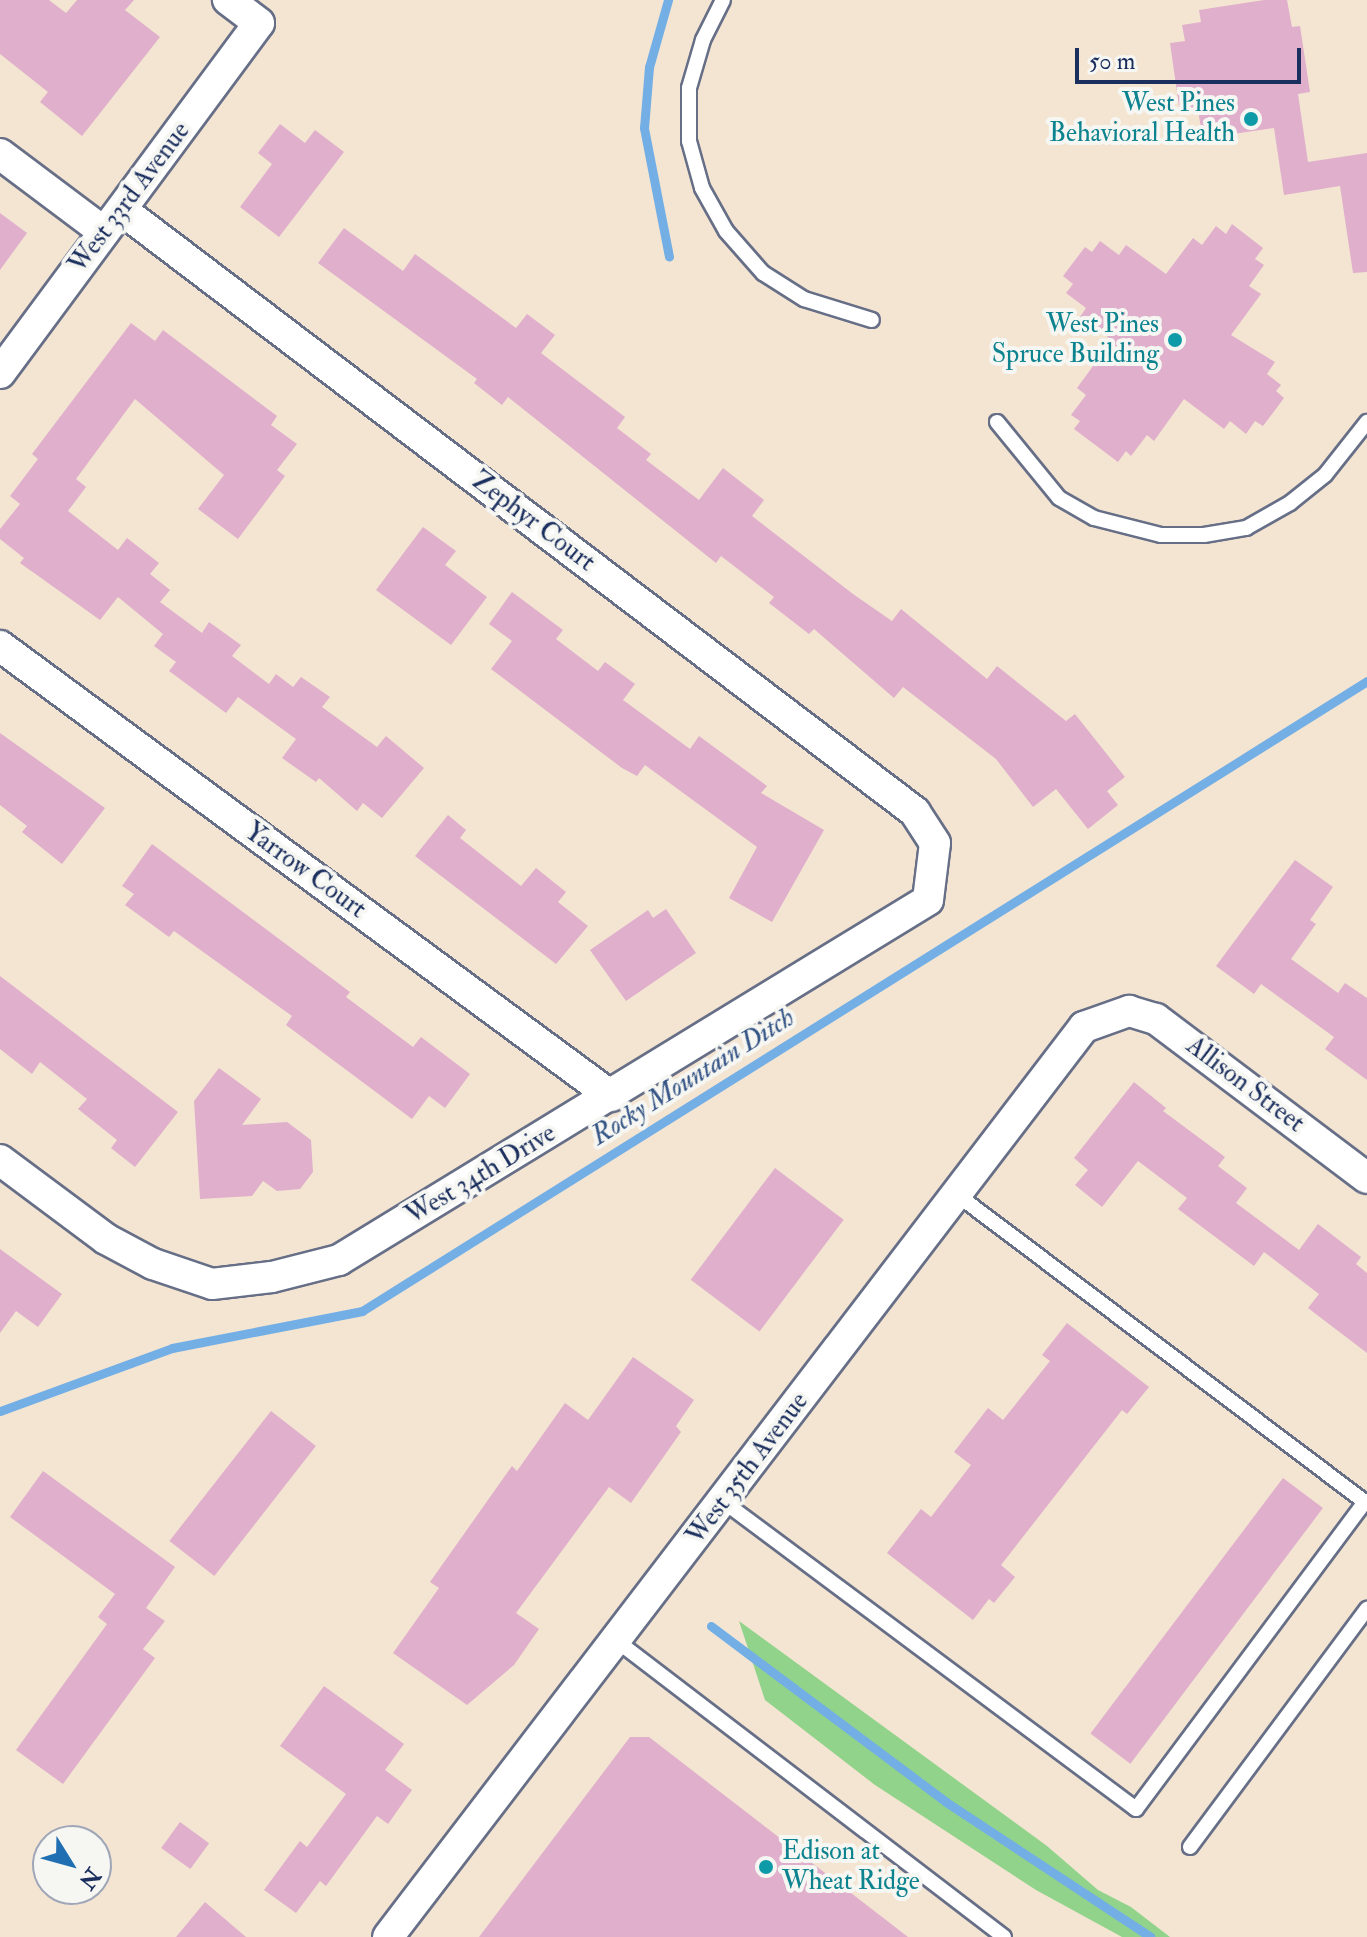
<!DOCTYPE html>
<html>
<head>
<meta charset="utf-8">
<style>
  body { margin:0 }
  #map { position:relative; width:1367px; height:1937px; overflow:hidden; background:#f4e5d3; font-family:"IM FELL Double Pica",serif }
  div>[style] { position:absolute }
  .green>* { inset:0; background:#91d38b }
  .stream>* { height:9px; margin:-4.5px; padding:0 4.5px; transform-origin:4.5px; border-radius:4.5px; background:#73afe5 }
  .building>* { inset:0; background:#dfafcb; transform-origin:0 0 }
  .roads { filter:drop-shadow(2px 0 #676f87) drop-shadow(-2px 0 #676f87) drop-shadow(0 2px #676f87) drop-shadow(0 -2px #676f87) }
  .service>* { height:14px; margin:-7px; padding:0 7px; transform-origin:7px; border-radius:7px; background:#fff }
  .minor>* { height:30px; margin:-15px; padding:0 15px; transform-origin:15px; border-radius:15px; background:#fff }
  .dots>* { width:22px; height:22px; translate:-50% -50%; box-sizing:border-box; border:4px solid #f6f6f2; border-radius:50% }
  span { translate:-50% -50%; white-space:nowrap; text-align:center; line-height:1.15; -webkit-text-stroke:8px #f6f6f2; paint-order:stroke }
  .culture-label { font-size:26px; color:#0d838f }
  .right { translate:-100% -50%; text-align:right }
  .left { translate:0 -50%; text-align:left }
  .street-label { font-size:26px; color:#1b2f5e }
  .water-label { font-size:28px; color:#355586; font-style:italic }
  .north { position:absolute; left:32px; top:1825px; width:80px; height:80px; box-sizing:border-box; background:#f6f6f2; border:2px solid #9ea6b7; border-radius:50%; rotate:127deg; font-size:22px; font-weight:700; line-height:32px; text-align:center; color:#1b2f5e }
  .north::after { content:''; display:block; margin:auto; width:28px; height:36px; background:#1f6fb2; clip-path:polygon(50% 0,100% 100%,50% 72%,0 100%) }
  .scale { position:absolute; left:1075px; top:48px; width:226px; height:36px; box-sizing:border-box; border:4px solid #1b2f5e; border-top:0; padding-left:10px; font-size:24px; line-height:28px; white-space:nowrap; color:#1b2f5e; -webkit-text-stroke:6px #f6f6f2; paint-order:stroke }
</style>
</head>
<body>
<div id="map">
  <div class="green">
    <div style="clip-path:polygon(739px 1621px,1047px 1846px,1098px 1890px,1131px 1907px,1170px 1937px,1122px 1937px,1036px 1890px,875px 1785px,765px 1700px)"></div>
  </div>
  <div class="stream">
    <div style="left:668px;top:0;width:70px;rotate:105.8deg"></div>
    <div style="left:649px;top:67px;width:61px;rotate:94.7deg"></div>
    <div style="left:644px;top:128px;width:131px;rotate:79deg"></div>
    <div style="left:0;top:1411px;width:183px;rotate:-20.1deg"></div>
    <div style="left:172px;top:1348px;width:194px;rotate:-11deg"></div>
    <div style="left:362px;top:1311px;width:1186px;rotate:-32.08deg"></div>
    <div style="left:711px;top:1626px;width:294px;rotate:36.8deg"></div>
    <div style="left:946px;top:1802px;width:245px;rotate:33.4deg"></div>
  </div>
  <div class="building">
    <div style="clip-path:polygon(0 0,49px 0,66px 13px,77px 0,134px 0,125px 10px,160px 37px,82px 136px,40px 102px,48px 92px,0 54px)"></div>
    <div style="clip-path:polygon(1264px 0,1287px 0,1292px 27px,1300px 26px,1310px 92px,1298px 94px,1308px 162px,1367px 153px,1367px 272px,1353px 273px,1340px 186px,1284px 195px,1274px 128px,1220px 136px,1219px 126px,1201px 128px,1198px 110px,1180px 113px,1170px 43px,1185px 41px,1182px 25px,1201px 22px,1199px 10px)"></div>
    <div style="clip-path:polygon(280px 124px,305px 143px,315px 130px,344px 152px,279px 237px,240px 207px,272px 164px,258px 153px)"></div>
    <div style="clip-path:polygon(0 213px,27px 233px,0 270px)"></div>
    <div style="clip-path:polygon(1232px 224px,1263px 248px,1255px 259px,1264px 265px,1249px 286px,1261px 294px,1231px 335px,1275px 362px,1267px 374px,1281px 385px,1276px 391px,1284px 398px,1263px 426px,1255px 421px,1246px 434px,1230px 421px,1224px 429px,1184px 399px,1154px 441px,1147px 435px,1131px 456px,1126px 451px,1118px 462px,1074px 429px,1080px 421px,1071px 415px,1086px 395px,1077px 388px,1112px 340px,1080px 317px,1086px 308px,1066px 293px,1073px 284px,1063px 276px,1085px 247px,1092px 252px,1100px 241px,1119px 255px,1126px 245px,1166px 274px,1193px 238px,1202px 245px,1216px 226px,1226px 234px)"></div>
    <div style="clip-path:polygon(344px 228px,403px 271px,415px 254px,516px 328px,527px 314px,555px 335px,541px 353px,625px 417px,617px 428px,651px 454px,646px 460px,699px 500px,723px 468px,764px 500px,752px 516px,853px 594px,892px 621px,901px 609px,987px 679px,997px 666px,1066px 721px,1075px 714px,1125px 777px,1107px 791px,1118px 805px,1088px 829px,1056px 789px,1033px 807px,996px 759px,903px 687px,894px 698px,814px 629px,809px 634px,769px 603px,774px 597px,721px 556px,716px 563px,508px 397px,502px 405px,474px 383px,477px 379px,318px 263px)"></div>
    <div style="clip-path:polygon(131px 323px,155px 341px,163px 330px,277px 416px,271px 425px,297px 444px,277px 470px,285px 476px,238px 539px,198px 509px,224px 475px,135px 399px,76px 479px,86px 487px,68px 511px,118px 550px,127px 538px,159px 563px,150px 574px,170px 590px,160px 602px,202px 633px,209px 622px,241px 645px,232px 656px,269px 684px,276px 674px,293px 687px,301px 677px,330px 697px,322px 707px,377px 747px,386px 736px,424px 768px,382px 818px,363px 803px,357px 811px,319px 778px,316px 782px,282px 758px,296px 739px,238px 697px,226px 713px,169px 671px,176px 662px,154px 646px,163px 634px,118px 597px,100px 620px,20px 563px,24px 558px,0 539px,0 529px,20px 504px,10px 496px,38px 459px,32px 454px)"></div>
    <div style="clip-path:polygon(423px 527px,456px 551px,445px 565px,487px 597px,451px 645px,376px 590px)"></div>
    <div style="clip-path:polygon(512px 592px,563px 630px,556px 639px,598px 671px,605px 662px,635px 684px,623px 700px,690px 749px,699px 736px,767px 786px,761px 793px,824px 830px,772px 922px,729px 898px,757px 847px,645px 765px,637px 776px,622px 768px,491px 669px,512px 641px,489px 624px)"></div>
    <div style="clip-path:polygon(0 733px,105px 808px,62px 864px,22px 832px,27px 826px,0 805px)"></div>
    <div style="clip-path:polygon(448px 815px,466px 830px,460px 838px,521px 886px,536px 868px,566px 892px,558px 902px,588px 926px,556px 964px,415px 856px)"></div>
    <div style="clip-path:polygon(152px 844px,350px 992px,346px 997px,413px 1047px,421px 1037px,470px 1074px,445px 1108px,429px 1096px,412px 1119px,286px 1025px,292px 1016px,174px 931px,169px 937px,125px 905px,134px 894px,122px 886px)"></div>
    <div style="clip-path:polygon(1295px 860px,1333px 887px,1310px 920px,1316px 924px,1291px 959px,1338px 993px,1345px 983px,1367px 998px,1367px 1080px,1325px 1049px,1334px 1037px,1261px 984px,1254px 994px,1216px 966px)"></div>
    <div style="clip-path:polygon(666px 909px,696px 953px,626px 1001px,590px 950px,648px 910px,653px 918px)"></div>
    <div style="clip-path:polygon(0 976px,178px 1112px,135px 1167px,111px 1148px,117px 1140px,78px 1109px,87px 1099px,40px 1062px,32px 1074px,0 1049px)"></div>
    <div style="clip-path:polygon(219px 1068px,261px 1099px,242px 1125px,287px 1122px,311px 1140px,313px 1172px,300px 1189px,277px 1191px,263px 1181px,252px 1196px,200px 1199px,194px 1101px)"></div>
    <div style="clip-path:polygon(1134px 1082px,1166px 1108px,1163px 1111px,1225px 1157px,1218px 1166px,1247px 1188px,1236px 1203px,1299px 1250px,1318px 1224px,1361px 1257px,1356px 1264px,1367px 1273px,1367px 1353px,1308px 1308px,1319px 1294px,1264px 1252px,1254px 1266px,1178px 1209px,1187px 1198px,1138px 1161px,1102px 1207px,1075px 1185px,1088px 1170px,1074px 1158px)"></div>
    <div style="left:775px;top:1168px;width:86px;height:140px;rotate:37deg"></div>
    <div style="clip-path:polygon(0 1249px,62px 1294px,38px 1327px,16px 1311px,0 1333px)"></div>
    <div style="clip-path:polygon(1067px 1323px,1149px 1387px,1127px 1414px,1122px 1410px,1001px 1565px,1015px 1577px,994px 1603px,989px 1599px,973px 1620px,887px 1553px,921px 1509px,931px 1517px,971px 1465px,954px 1452px,988px 1408px,1003px 1420px,1050px 1361px,1042px 1355px)"></div>
    <div style="clip-path:polygon(633px 1357px,694px 1400px,676px 1426px,681px 1432px,631px 1503px,609px 1487px,516px 1613px,539px 1629px,514px 1665px,467px 1705px,393px 1653px,439px 1588px,430px 1582px,512px 1466px,517px 1471px,565px 1403px,588px 1420px)"></div>
    <div style="left:271px;top:1411px;width:57px;height:165px;rotate:38deg"></div>
    <div style="clip-path:polygon(43px 1471px,175px 1567px,146px 1608px,165px 1621px,143px 1649px,155px 1658px,63px 1784px,16px 1750px,107px 1624px,98px 1617px,115px 1594px,10px 1517px)"></div>
    <div style="left:1283px;top:1478px;width:50px;height:320px;rotate:37deg"></div>
    <div style="clip-path:polygon(324px 1686px,404px 1744px,385px 1770px,412px 1790px,388px 1824px,377px 1816px,326px 1886px,320px 1881px,296px 1913px,264px 1890px,300px 1841px,307px 1847px,346px 1794px,280px 1746px)"></div>
    <div style="clip-path:polygon(630px 1737px,649px 1737px,908px 1937px,479px 1937px)"></div>
    <div style="left:180px;top:1822px;width:36px;height:32px;rotate:36deg"></div>
    <div style="clip-path:polygon(205px 1902px,246px 1937px,176px 1937px)"></div>
  </div>
  <div class="roads">
    <div class="service">
      <div style="left:723px;top:0;width:45px;rotate:116.6deg"></div>
      <div style="left:703px;top:40px;width:50px;rotate:106.3deg"></div>
      <div style="left:689px;top:88px;width:53px;rotate:90deg"></div>
      <div style="left:689px;top:141px;width:49px;rotate:74.5deg"></div>
      <div style="left:702px;top:188px;width:49px;rotate:60.8deg"></div>
      <div style="left:726px;top:231px;width:56px;rotate:48.6deg"></div>
      <div style="left:763px;top:273px;width:49px;rotate:32.4deg"></div>
      <div style="left:804px;top:299px;width:71px;rotate:17.2deg"></div>
      <div style="left:997px;top:422px;width:98px;rotate:50.8deg"></div>
      <div style="left:1059px;top:498px;width:40px;rotate:29.7deg"></div>
      <div style="left:1094px;top:518px;width:69px;rotate:14.2deg"></div>
      <div style="left:1161px;top:535px;width:43px"></div>
      <div style="left:1204px;top:535px;width:43px;rotate:-9.5deg"></div>
      <div style="left:1246px;top:528px;width:51px;rotate:-29.6deg"></div>
      <div style="left:1290px;top:503px;width:45px;rotate:-38.7deg"></div>
      <div style="left:1325px;top:475px;width:68px;rotate:-51.6deg"></div>
      <div style="left:724px;top:1502px;width:514px;rotate:36.69deg"></div>
      <div style="left:1136px;top:1809px;width:383px;rotate:-53.3deg"></div>
      <div style="left:1365px;top:1502px;width:513px;rotate:-143deg"></div>
      <div style="left:617px;top:1641px;width:487px;rotate:37.4deg"></div>
      <div style="left:1190px;top:1847px;width:297px;rotate:-53.4deg"></div>
    </div>
    <div class="minor">
      <div style="left:0;top:154px;width:130px;rotate:36.9deg"></div>
      <div style="left:0;top:373px;width:435px;rotate:-53.5deg"></div>
      <div style="left:259px;top:23px;width:39px;rotate:-143deg"></div>
      <div style="left:0;top:646px;width:759px;rotate:36.37deg"></div>
      <div style="left:0;top:1160px;width:132px;rotate:36.7deg"></div>
      <div style="left:106px;top:1239px;width:53px;rotate:28deg"></div>
      <div style="left:153px;top:1264px;width:62px;rotate:18.7deg"></div>
      <div style="left:212px;top:1284px;width:60px;rotate:-6.7deg"></div>
      <div style="left:272px;top:1277px;width:69px;rotate:-14.2deg"></div>
      <div style="left:339px;top:1260px;width:690px;rotate:-31.43deg"></div>
      <div style="left:928px;top:900px;width:57px;rotate:-83deg"></div>
      <div style="left:935px;top:843px;width:37px;rotate:-123deg"></div>
      <div style="left:915px;top:812px;width:996px;rotate:-142.8deg"></div>
      <div style="left:388px;top:1937px;width:1146px;rotate:-52.59deg"></div>
      <div style="left:1084px;top:1027px;width:48px;rotate:-19.6deg"></div>
      <div style="left:1129px;top:1011px;width:28px;rotate:17deg"></div>
      <div style="left:1156px;top:1019px;width:264px;rotate:37deg"></div>
    </div>
  </div>
  <div class="dots">
    <div style="left:1251px;top:119px;background:#0f9aa8"></div>
    <div style="left:1175px;top:340px;background:#0f9aa8"></div>
    <div style="left:766px;top:1867px;background:#0f9aa8"></div>
  </div>
  <div class="culture-label">
    <span class="right" style="left:1235px;top:119px">West Pines<br>Behavioral Health</span>
    <span class="right" style="left:1159px;top:340px">West Pines<br>Spruce Building</span>
    <span class="left" style="left:782px;top:1867px">Edison at<br>Wheat Ridge</span>
  </div>
  <div class="street-label">
    <span style="left:130px;top:198px;rotate:-53deg">West 33rd Avenue</span>
    <span style="left:533px;top:522px;rotate:37deg">Zephyr Court</span>
    <span style="left:305px;top:871px;rotate:36deg">Yarrow Court</span>
    <span style="left:1245px;top:1085px;rotate:37deg">Allison Street</span>
    <span style="left:481px;top:1175px;rotate:-31deg">West 34th Drive</span>
    <span style="left:748px;top:1469px;rotate:-53deg">West 35th Avenue</span>
  </div>
  <div class="water-label">
    <span style="left:693px;top:1077px;rotate:-32deg">Rocky Mountain Ditch</span>
  </div>
  <div class="north">N</div>
  <div class="scale">50 m</div>
</div>
</body>
</html>
